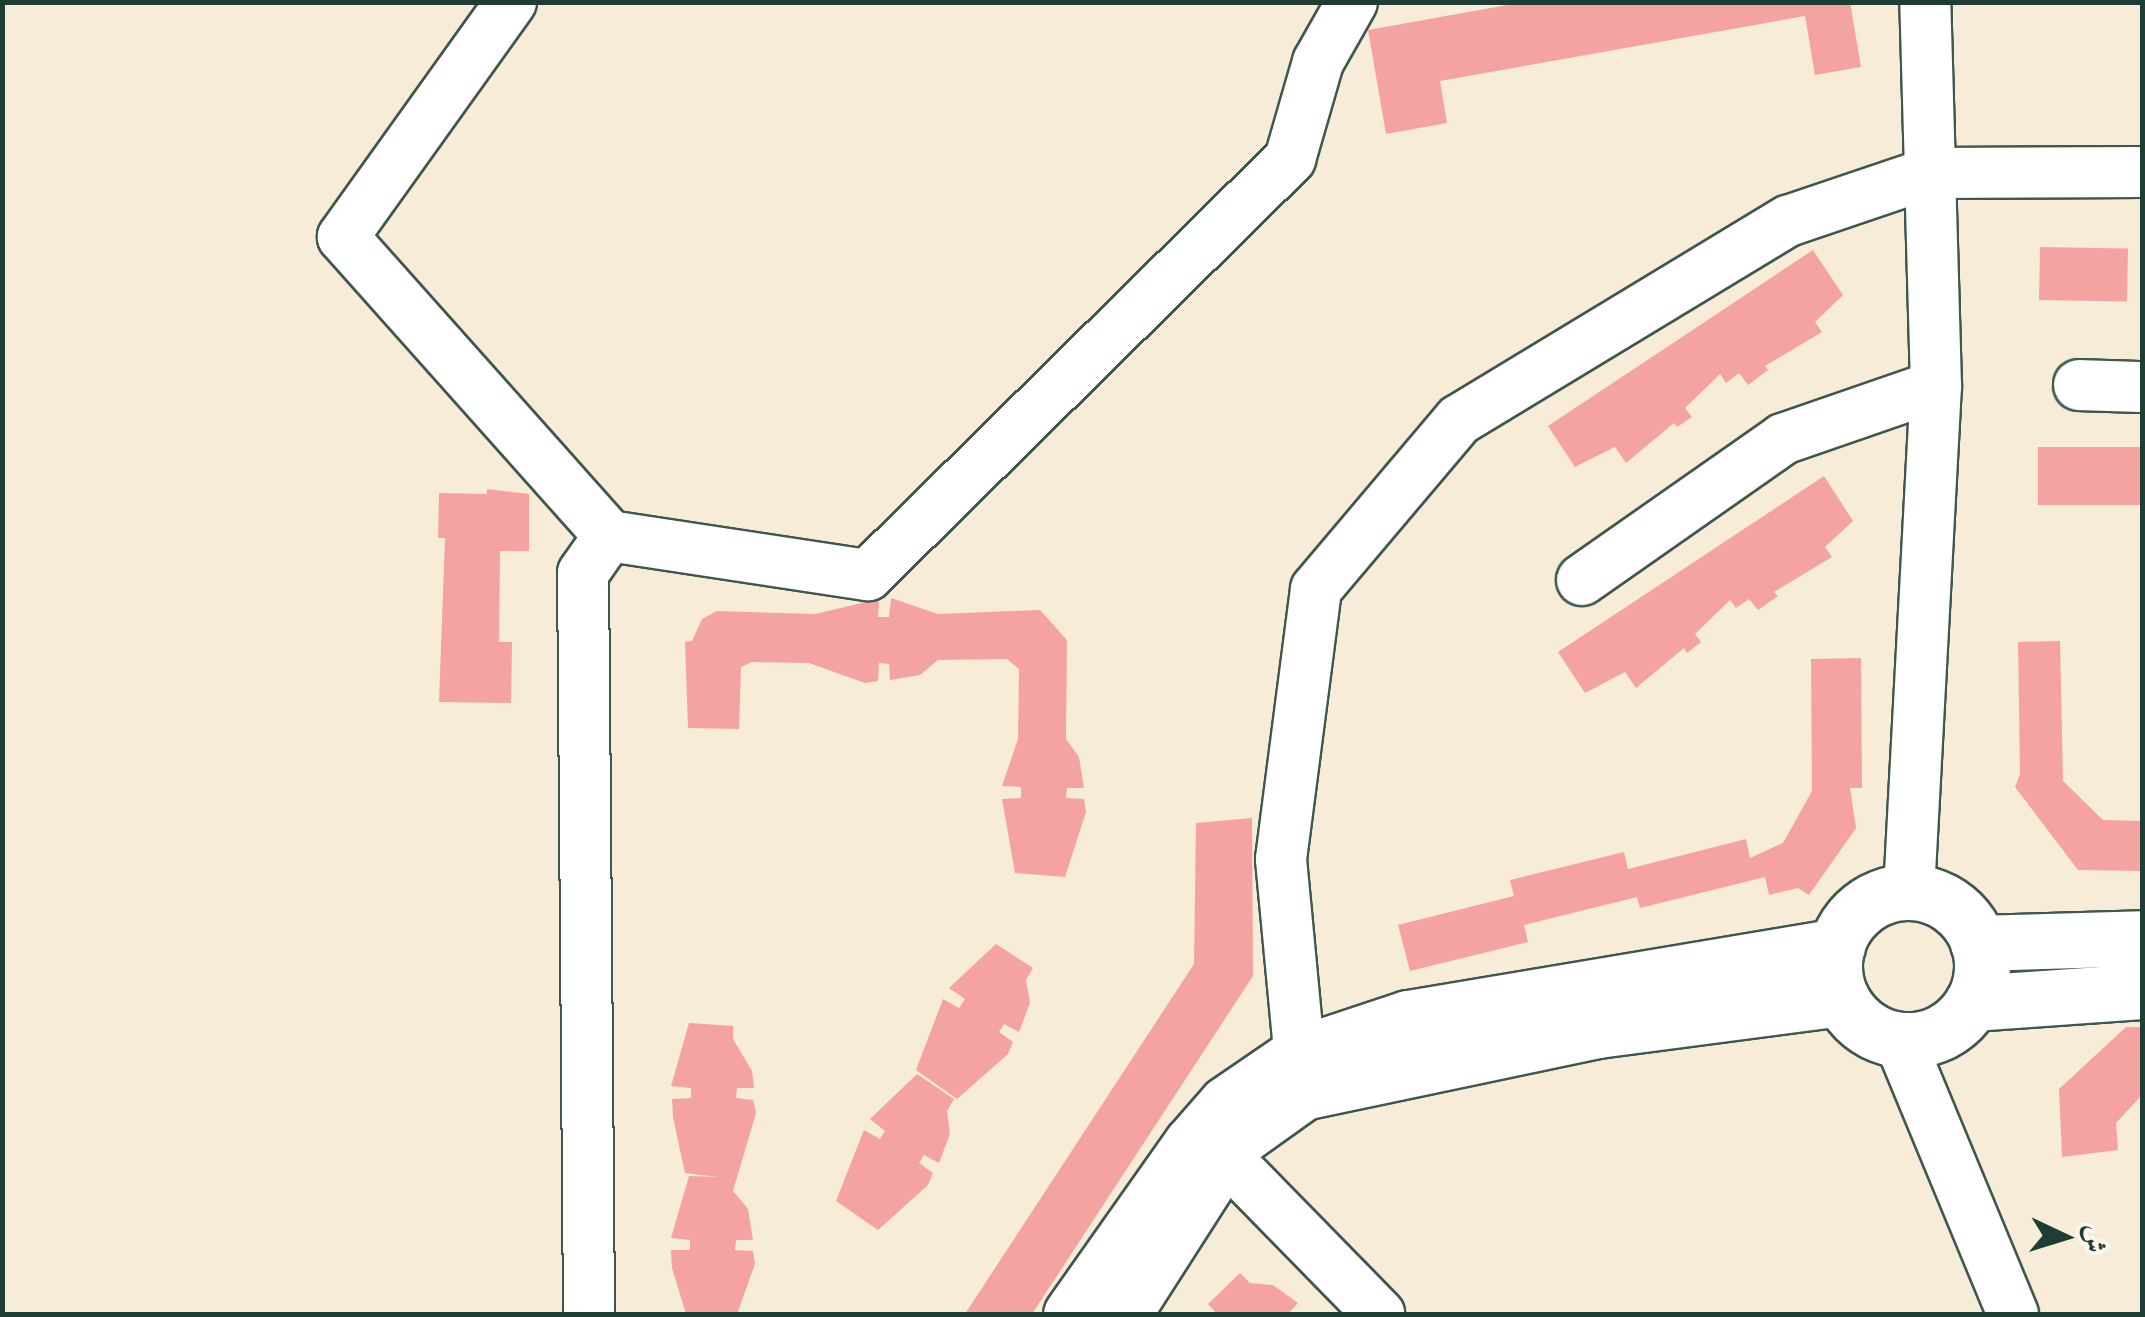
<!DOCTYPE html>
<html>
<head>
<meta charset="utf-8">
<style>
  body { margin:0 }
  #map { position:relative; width:2145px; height:1317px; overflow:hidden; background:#f6ecd7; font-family:"IM FELL Great Primer",Amiri,serif }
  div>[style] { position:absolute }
  .building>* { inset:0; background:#f5a3a1; transform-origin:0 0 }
  .roads { filter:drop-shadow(2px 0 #3f574c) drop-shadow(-2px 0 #3f574c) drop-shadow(0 2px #3f574c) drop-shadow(0 -2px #3f574c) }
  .minor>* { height:50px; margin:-25px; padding:0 25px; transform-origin:25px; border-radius:25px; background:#fff }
  .major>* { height:55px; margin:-27.5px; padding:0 27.5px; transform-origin:27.5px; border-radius:27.5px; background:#fff }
  .major>.ring { margin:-27.5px; padding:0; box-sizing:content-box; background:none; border:55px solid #fff; border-radius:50% }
  span { translate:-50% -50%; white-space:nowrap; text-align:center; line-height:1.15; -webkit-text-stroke:8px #fbf7ec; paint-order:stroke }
  .frame { position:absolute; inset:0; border:5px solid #1f3d34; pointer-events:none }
  .north { position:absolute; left:2015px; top:1187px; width:100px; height:100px; -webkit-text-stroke:8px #fbf7ec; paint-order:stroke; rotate:94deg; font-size:28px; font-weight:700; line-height:40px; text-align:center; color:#1f3d34 }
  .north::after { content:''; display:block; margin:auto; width:35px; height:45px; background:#1f3d34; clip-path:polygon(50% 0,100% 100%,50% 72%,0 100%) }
</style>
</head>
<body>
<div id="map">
  <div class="building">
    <div style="clip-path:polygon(1524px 2px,1850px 2px,1861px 67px,1815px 75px,1805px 16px,1440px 81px,1447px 123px,1386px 134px,1368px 30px)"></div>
    <div style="left:2040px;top:247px;width:88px;height:53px;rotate:1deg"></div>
    <div style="clip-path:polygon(1813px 250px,1843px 295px,1815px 322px,1822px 332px,1765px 366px,1768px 370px,1748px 385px,1739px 373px,1726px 383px,1720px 374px,1685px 408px,1692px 417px,1677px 427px,1674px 423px,1626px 463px,1615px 447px,1575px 467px,1548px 426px)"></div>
    <div style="left:2038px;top:447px;width:104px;height:58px"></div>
    <div style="clip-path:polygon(1824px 476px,1853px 521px,1825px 547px,1832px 557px,1774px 592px,1778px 596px,1758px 610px,1749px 599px,1736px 608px,1730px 600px,1695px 634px,1701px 642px,1687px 653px,1684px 648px,1636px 688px,1625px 672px,1585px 693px,1558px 652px)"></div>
    <div style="clip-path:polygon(487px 489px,529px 494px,529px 551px,500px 551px,499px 642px,512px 642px,511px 703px,439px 702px,445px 538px,438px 538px,439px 493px,487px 494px)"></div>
    <div style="clip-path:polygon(891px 598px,938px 614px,1040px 610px,1067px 640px,1066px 739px,1079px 757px,1084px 788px,1067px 788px,1066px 798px,1084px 799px,1086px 812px,1065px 877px,1015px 873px,1002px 799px,1021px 798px,1021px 787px,1002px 786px,1018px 739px,1019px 669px,1007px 659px,938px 660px,920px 675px,890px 680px,889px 664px,879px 663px,878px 681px,865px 683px,809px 663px,752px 662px,741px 667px,739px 729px,688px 728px,685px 642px,692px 641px,702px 619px,717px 611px,815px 614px,879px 599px,878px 617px,889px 617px)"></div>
    <div style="clip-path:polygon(2060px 641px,2063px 781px,2103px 820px,2142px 821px,2142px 871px,2078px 870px,2015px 787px,2020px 774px,2018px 642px)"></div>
    <div style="clip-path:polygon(1861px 658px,1862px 788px,1850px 788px,1856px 828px,1809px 895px,1798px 888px,1769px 895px,1765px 877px,1640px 908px,1637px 897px,1524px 925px,1528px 942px,1410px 971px,1398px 925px,1514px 896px,1510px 880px,1624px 852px,1628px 869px,1746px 839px,1750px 858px,1783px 843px,1812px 791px,1811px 659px)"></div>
    <div style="clip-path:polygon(1252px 818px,1253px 976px,1032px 1314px,965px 1314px,1194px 964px,1196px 823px)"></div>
    <div style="clip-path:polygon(996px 944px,1033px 968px,1026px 980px,1030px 1003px,1019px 1032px,1004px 1024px,999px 1032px,1013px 1042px,1008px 1054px,957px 1099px,916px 1070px,943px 999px,959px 1008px,965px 999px,949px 988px)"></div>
    <div style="clip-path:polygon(689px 1023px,733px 1026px,733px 1039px,752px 1071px,754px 1088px,737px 1088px,736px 1098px,753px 1100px,756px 1113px,733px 1191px,748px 1209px,753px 1240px,736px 1240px,735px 1250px,753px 1251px,755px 1264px,737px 1314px,686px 1314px,672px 1268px,671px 1250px,690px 1250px,690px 1240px,671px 1238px,689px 1176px,718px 1177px,685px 1173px,673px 1117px,672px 1099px,691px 1098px,691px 1088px,671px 1086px)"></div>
    <div style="clip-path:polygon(2126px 1027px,2142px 1027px,2142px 1095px,2116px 1123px,2118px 1150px,2062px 1157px,2059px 1089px)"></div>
    <div style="clip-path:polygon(917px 1074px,954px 1099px,947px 1111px,950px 1134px,939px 1163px,924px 1155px,919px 1163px,933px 1173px,928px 1185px,878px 1230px,836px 1201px,864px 1130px,880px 1139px,885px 1131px,870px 1119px)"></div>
    <div style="clip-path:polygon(1240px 1273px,1250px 1283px,1273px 1285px,1298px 1303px,1288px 1314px,1217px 1314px,1208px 1304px)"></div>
  </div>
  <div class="roads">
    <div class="minor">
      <div style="left:511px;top:2px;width:289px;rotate:125.6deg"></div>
      <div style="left:343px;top:237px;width:400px;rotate:48.3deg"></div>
      <div style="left:2079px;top:385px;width:63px;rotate:1.8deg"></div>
      <div style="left:1582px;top:580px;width:246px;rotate:-35deg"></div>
      <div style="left:1783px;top:439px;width:162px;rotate:-19.1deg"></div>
      <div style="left:1909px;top:892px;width:507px;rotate:-86.95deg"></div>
      <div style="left:1936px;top:386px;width:384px;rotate:-91.6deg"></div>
      <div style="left:1899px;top:1039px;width:298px;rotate:67.5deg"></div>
      <div style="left:1303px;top:1092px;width:234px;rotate:-95.4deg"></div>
      <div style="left:1281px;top:859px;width:272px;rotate:-82.6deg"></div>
      <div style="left:1316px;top:589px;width:221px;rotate:-49.8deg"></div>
      <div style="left:1459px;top:420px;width:385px;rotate:-31.2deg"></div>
      <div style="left:1788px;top:221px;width:150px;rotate:-18.7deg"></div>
      <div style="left:1930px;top:173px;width:212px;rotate:-0.3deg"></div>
      <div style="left:1201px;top:1132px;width:255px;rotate:45.6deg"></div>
      <div style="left:589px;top:1314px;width:741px;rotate:-90.46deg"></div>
      <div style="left:583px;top:573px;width:45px;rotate:-54.9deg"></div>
      <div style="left:609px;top:536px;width:262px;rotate:8.6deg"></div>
      <div style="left:868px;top:575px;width:593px;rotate:-44.59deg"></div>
      <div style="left:1290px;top:159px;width:101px;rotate:-73.9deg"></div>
      <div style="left:1318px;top:62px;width:69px;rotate:-60.5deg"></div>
    </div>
    <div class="major">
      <div class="ring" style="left:1834px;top:892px;width:93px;height:93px"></div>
      <div style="left:1978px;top:943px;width:164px;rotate:-1.7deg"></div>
      <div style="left:1972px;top:1003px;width:170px;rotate:-4deg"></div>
      <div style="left:1071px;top:1314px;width:208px;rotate:-54.8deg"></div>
      <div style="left:1191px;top:1144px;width:53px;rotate:-48.8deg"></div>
      <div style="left:1226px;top:1104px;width:88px;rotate:-34.4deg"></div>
      <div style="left:1299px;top:1054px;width:115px;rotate:-18.3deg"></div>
      <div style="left:1408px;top:1018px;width:435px;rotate:-9.5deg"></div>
      <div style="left:1123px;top:1314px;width:204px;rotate:-57.4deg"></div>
      <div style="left:1233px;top:1142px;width:86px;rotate:-35.5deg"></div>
      <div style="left:1303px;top:1092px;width:301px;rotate:-11.9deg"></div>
      <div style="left:1598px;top:1030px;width:245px;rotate:-7.5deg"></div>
    </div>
  </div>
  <div class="frame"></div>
  <div class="north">ش</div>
</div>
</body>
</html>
